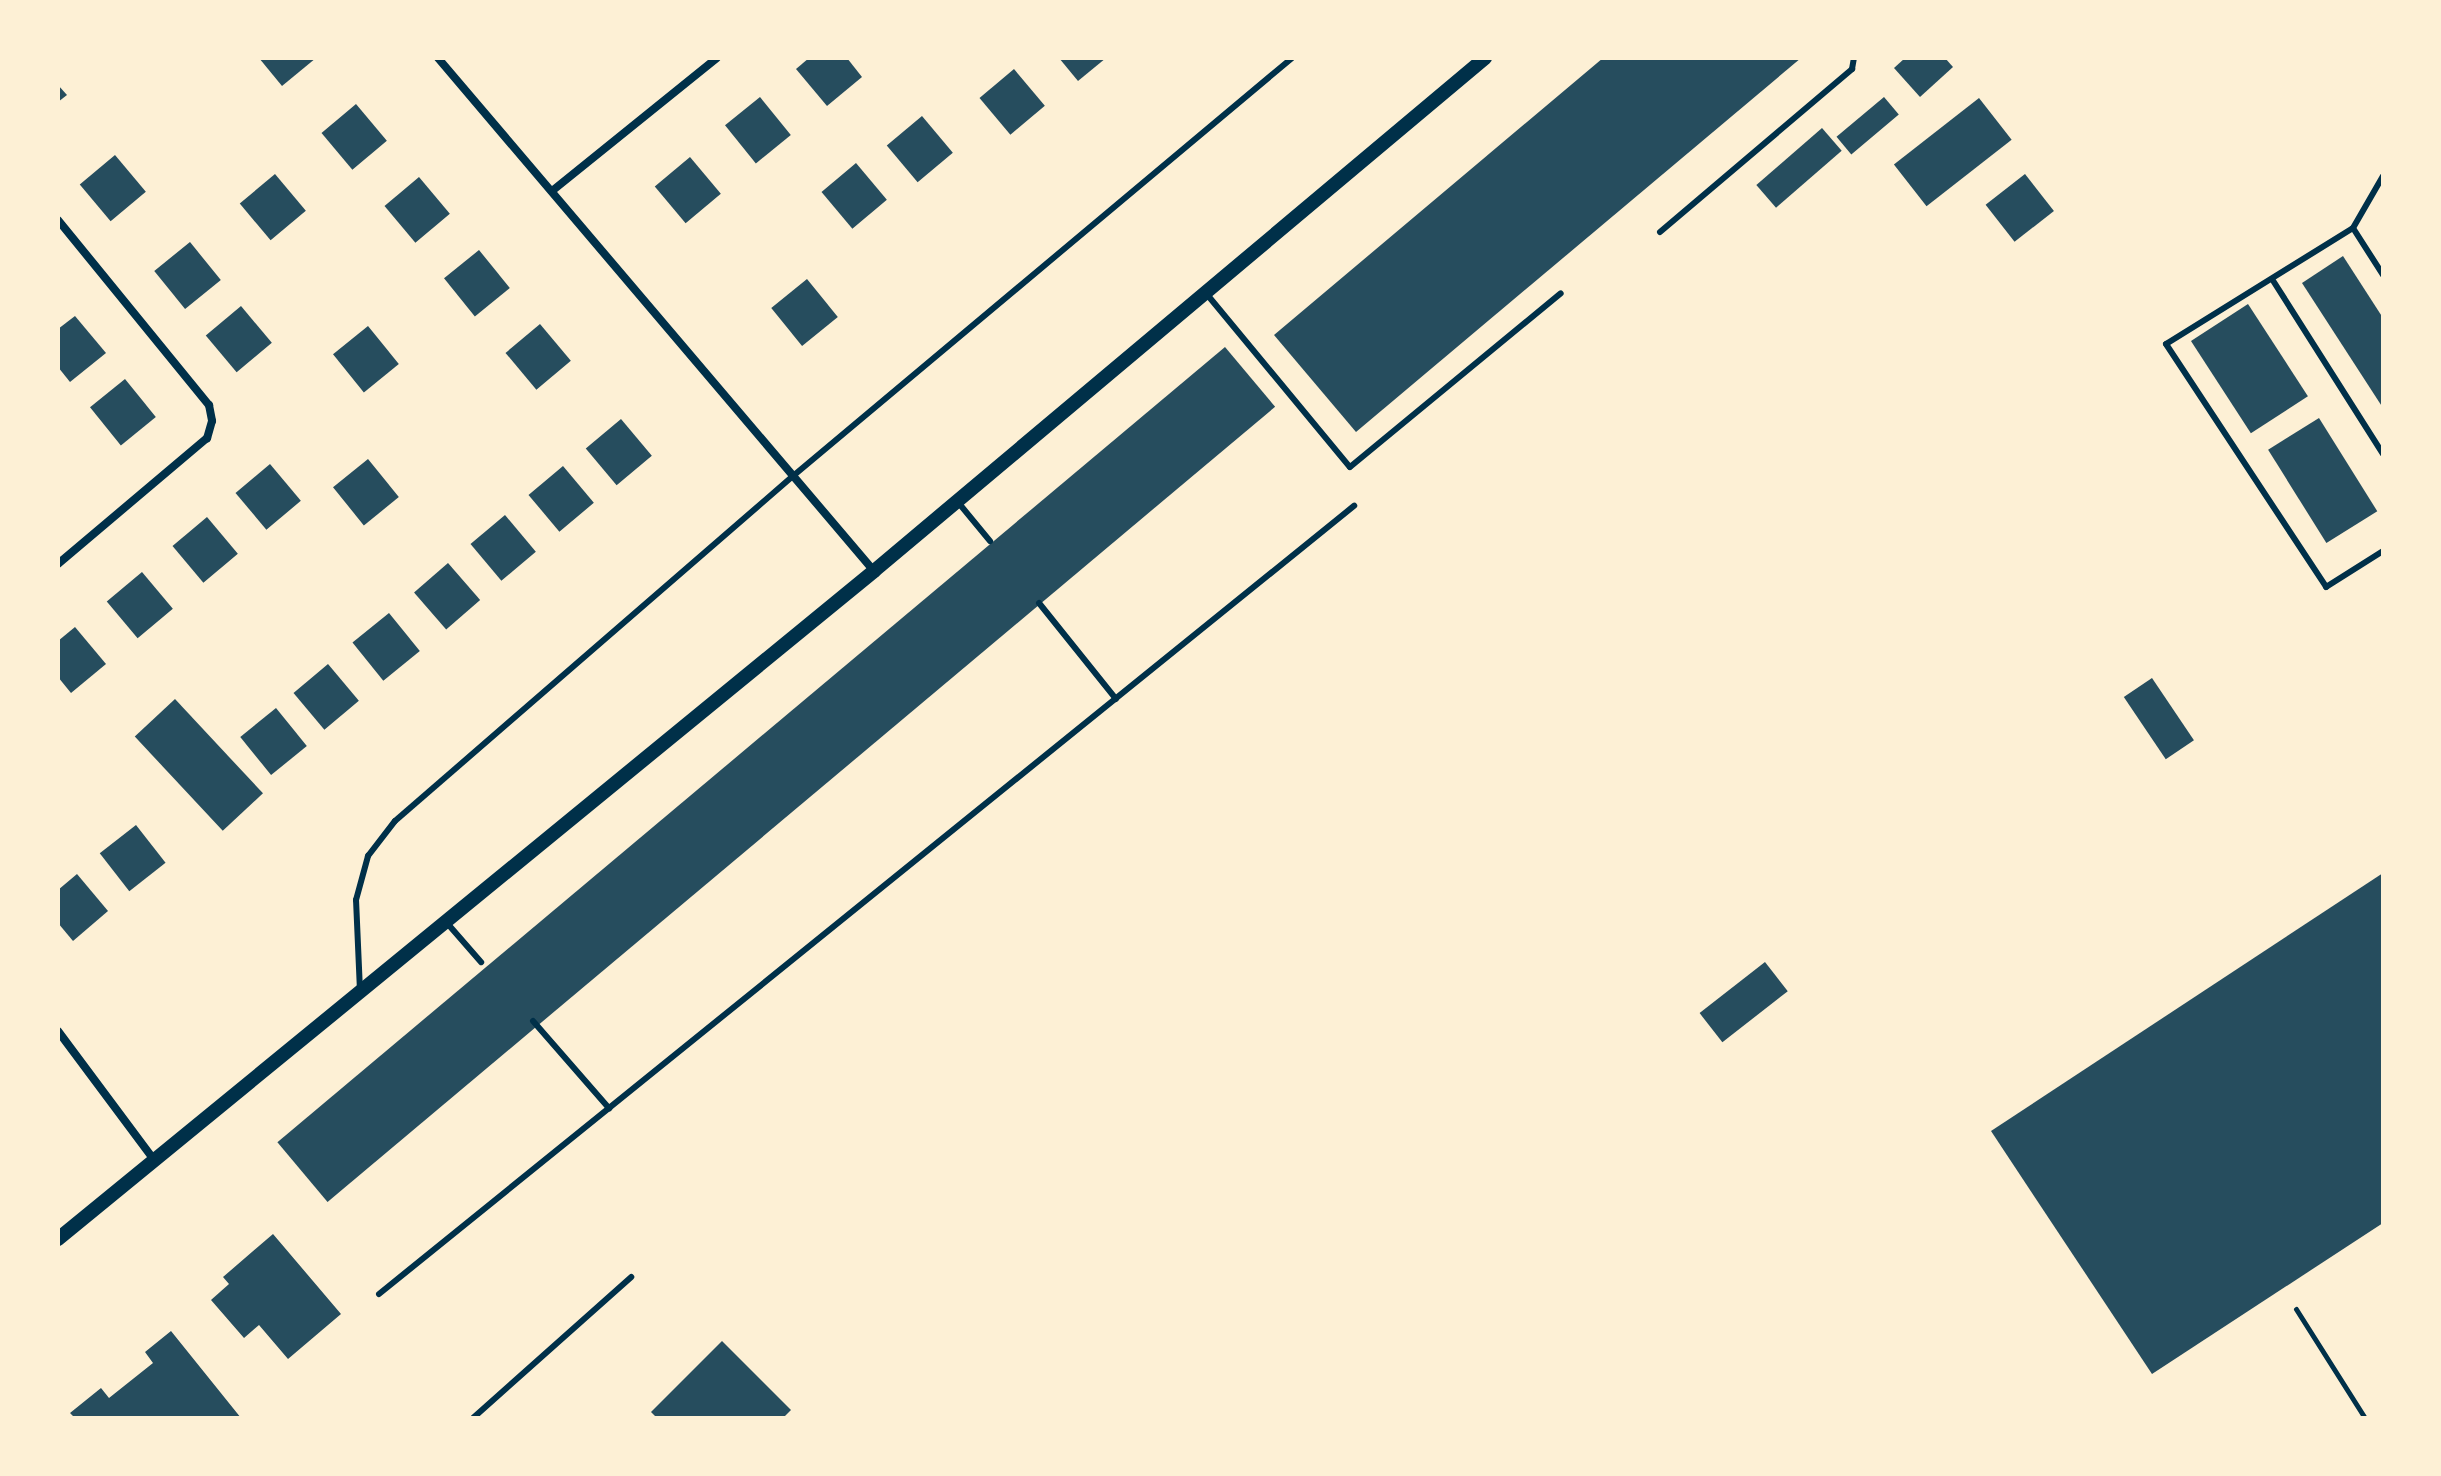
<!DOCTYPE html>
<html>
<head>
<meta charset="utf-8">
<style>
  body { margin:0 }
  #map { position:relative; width:2441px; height:1476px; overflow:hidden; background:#fdf0d5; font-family:"PT Sans",sans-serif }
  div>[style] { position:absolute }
  .building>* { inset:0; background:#264d5e; transform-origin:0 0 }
  .path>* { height:5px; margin:-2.5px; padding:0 2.5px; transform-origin:2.5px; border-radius:2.5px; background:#003049 }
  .service>* { height:6px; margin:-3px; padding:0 3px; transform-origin:3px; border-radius:3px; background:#003049 }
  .minor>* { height:8px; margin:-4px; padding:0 4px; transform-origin:4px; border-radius:4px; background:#003049 }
  .tertiary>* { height:14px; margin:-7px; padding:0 7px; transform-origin:7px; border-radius:7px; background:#003049 }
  span { translate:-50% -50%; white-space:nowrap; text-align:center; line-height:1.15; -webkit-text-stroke:7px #fdf0d5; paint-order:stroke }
  .frame { position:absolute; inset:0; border:60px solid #fdf0d5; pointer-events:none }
</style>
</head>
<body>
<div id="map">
  <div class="building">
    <div style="clip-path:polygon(259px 58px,316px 58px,282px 86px)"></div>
    <div style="clip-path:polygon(809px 58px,847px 58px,862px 77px,827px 106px,796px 69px)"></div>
    <div style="clip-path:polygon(1059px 58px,1106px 58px,1078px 81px)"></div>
    <div style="clip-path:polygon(1603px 58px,1801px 58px,1356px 432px,1274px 335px)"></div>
    <div style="clip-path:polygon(1905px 58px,1945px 58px,1953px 67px,1920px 97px,1894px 68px)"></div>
    <div style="left:1014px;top:69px;width:48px;height:45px;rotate:50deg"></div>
    <div style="clip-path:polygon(58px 85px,67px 95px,58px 102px)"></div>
    <div style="left:760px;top:97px;width:49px;height:45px;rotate:51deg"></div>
    <div style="left:1884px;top:97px;width:23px;height:62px;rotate:50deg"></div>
    <div style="left:1979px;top:98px;width:53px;height:108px;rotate:52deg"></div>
    <div style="left:356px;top:104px;width:48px;height:45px;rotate:50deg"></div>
    <div style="left:922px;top:116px;width:48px;height:46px;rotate:50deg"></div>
    <div style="left:1822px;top:128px;width:30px;height:87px;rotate:49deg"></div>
    <div style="left:115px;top:155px;width:48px;height:46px;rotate:50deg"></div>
    <div style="left:690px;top:157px;width:48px;height:46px;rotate:50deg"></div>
    <div style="left:856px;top:163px;width:48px;height:45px;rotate:50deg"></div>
    <div style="left:275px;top:174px;width:48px;height:46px;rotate:50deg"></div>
    <div style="left:2025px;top:174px;width:47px;height:50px;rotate:52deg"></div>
    <div style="left:419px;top:177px;width:48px;height:45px;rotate:50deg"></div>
    <div style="left:190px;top:242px;width:49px;height:46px;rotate:51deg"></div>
    <div style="left:479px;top:250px;width:49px;height:45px;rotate:51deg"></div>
    <div style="clip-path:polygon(2343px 256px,2383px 318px,2383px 408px,2302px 283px)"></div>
    <div style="left:807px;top:279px;width:49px;height:46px;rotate:51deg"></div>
    <div style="left:2248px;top:304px;width:110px;height:68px;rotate:57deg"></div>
    <div style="left:241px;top:306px;width:48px;height:46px;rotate:50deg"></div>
    <div style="clip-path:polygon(75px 316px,106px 353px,70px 382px,58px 367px,58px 329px)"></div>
    <div style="left:540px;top:324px;width:48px;height:45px;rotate:50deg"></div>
    <div style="left:368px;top:326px;width:49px;height:45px;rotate:51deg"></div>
    <div style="left:1225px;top:347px;width:78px;height:1237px;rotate:50deg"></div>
    <div style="left:125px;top:379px;width:49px;height:45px;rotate:51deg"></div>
    <div style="left:2319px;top:418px;width:110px;height:60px;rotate:58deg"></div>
    <div style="left:621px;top:419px;width:48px;height:46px;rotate:50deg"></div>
    <div style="left:368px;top:459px;width:49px;height:45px;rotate:51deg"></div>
    <div style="left:270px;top:464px;width:48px;height:45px;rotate:50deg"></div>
    <div style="left:563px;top:466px;width:48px;height:45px;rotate:50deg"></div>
    <div style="left:505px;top:515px;width:48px;height:45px;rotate:50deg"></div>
    <div style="left:207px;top:517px;width:48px;height:45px;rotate:50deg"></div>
    <div style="left:448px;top:563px;width:49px;height:45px;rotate:49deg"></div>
    <div style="left:142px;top:572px;width:48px;height:46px;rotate:50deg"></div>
    <div style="left:389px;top:613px;width:49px;height:47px;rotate:51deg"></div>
    <div style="clip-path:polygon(75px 627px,106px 664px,71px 693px,58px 677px,58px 641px)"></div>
    <div style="left:328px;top:664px;width:48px;height:45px;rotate:50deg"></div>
    <div style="left:2152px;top:678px;width:75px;height:34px;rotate:56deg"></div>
    <div style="left:175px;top:699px;width:129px;height:55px;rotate:47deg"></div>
    <div style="left:276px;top:708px;width:49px;height:46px;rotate:51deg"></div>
    <div style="left:136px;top:825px;width:48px;height:46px;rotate:52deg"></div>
    <div style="clip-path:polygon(2383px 873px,2383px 1223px,2152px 1374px,1991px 1131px)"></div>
    <div style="clip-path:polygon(77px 874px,108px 911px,73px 941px,58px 923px,58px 890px)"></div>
    <div style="left:1765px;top:962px;width:37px;height:83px;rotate:52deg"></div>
    <div style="clip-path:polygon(273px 1234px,341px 1314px,288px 1359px,259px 1325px,244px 1338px,211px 1300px,229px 1284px,223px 1277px)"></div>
    <div style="clip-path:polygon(171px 1331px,241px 1418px,75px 1418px,70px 1413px,101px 1388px,109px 1398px,153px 1363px,145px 1352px)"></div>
    <div style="clip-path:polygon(722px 1341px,791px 1410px,783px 1418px,657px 1418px,651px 1412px)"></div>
  </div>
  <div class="path">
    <div style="left:2296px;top:1309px;width:129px;rotate:57.7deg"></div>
  </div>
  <div class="service">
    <div style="left:2383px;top:176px;width:60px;rotate:120deg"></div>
    <div style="left:2353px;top:228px;width:220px;rotate:148.2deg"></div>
    <div style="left:2166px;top:344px;width:291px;rotate:56.6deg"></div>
    <div style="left:2326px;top:587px;width:67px;rotate:-32.3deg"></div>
    <div style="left:2353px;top:228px;width:56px;rotate:57.4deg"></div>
    <div style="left:1660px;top:232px;width:252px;rotate:-40.3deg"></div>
    <div style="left:1852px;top:69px;width:11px;rotate:-80deg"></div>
    <div style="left:2272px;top:279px;width:207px;rotate:57.6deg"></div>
    <div style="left:1205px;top:292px;width:227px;rotate:50.4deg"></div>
    <div style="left:1350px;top:467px;width:273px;rotate:-39.5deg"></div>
    <div style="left:957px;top:501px;width:52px;rotate:50.5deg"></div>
    <div style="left:1039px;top:603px;width:123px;rotate:51.3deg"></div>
    <div style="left:447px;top:923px;width:52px;rotate:48.9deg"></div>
    <div style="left:360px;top:991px;width:91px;rotate:-92.5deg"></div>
    <div style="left:356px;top:900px;width:46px;rotate:-74.7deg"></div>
    <div style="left:368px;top:856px;width:44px;rotate:-52.4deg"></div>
    <div style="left:395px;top:821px;width:527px;rotate:-40.92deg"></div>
    <div style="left:793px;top:476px;width:651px;rotate:-39.95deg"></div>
    <div style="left:533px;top:1021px;width:116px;rotate:48.9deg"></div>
    <div style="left:379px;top:1294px;width:1254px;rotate:-38.95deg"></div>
    <div style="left:473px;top:1418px;width:212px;rotate:-41.7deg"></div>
  </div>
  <div class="minor">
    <div style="left:438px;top:58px;width:673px;rotate:49.64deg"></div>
    <div style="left:552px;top:191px;width:212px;rotate:-38.9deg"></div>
    <div style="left:58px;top:220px;width:239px;rotate:50.8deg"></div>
    <div style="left:209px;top:405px;width:16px;rotate:79deg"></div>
    <div style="left:212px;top:421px;width:18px;rotate:106deg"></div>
    <div style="left:207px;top:438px;width:195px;rotate:139.8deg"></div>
    <div style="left:58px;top:1031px;width:161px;rotate:53.3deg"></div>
  </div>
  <div class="tertiary">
    <div style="left:58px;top:1239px;width:1055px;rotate:-39.3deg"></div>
    <div style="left:874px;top:571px;width:798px;rotate:-40.02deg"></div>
  </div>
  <div class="frame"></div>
</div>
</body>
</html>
